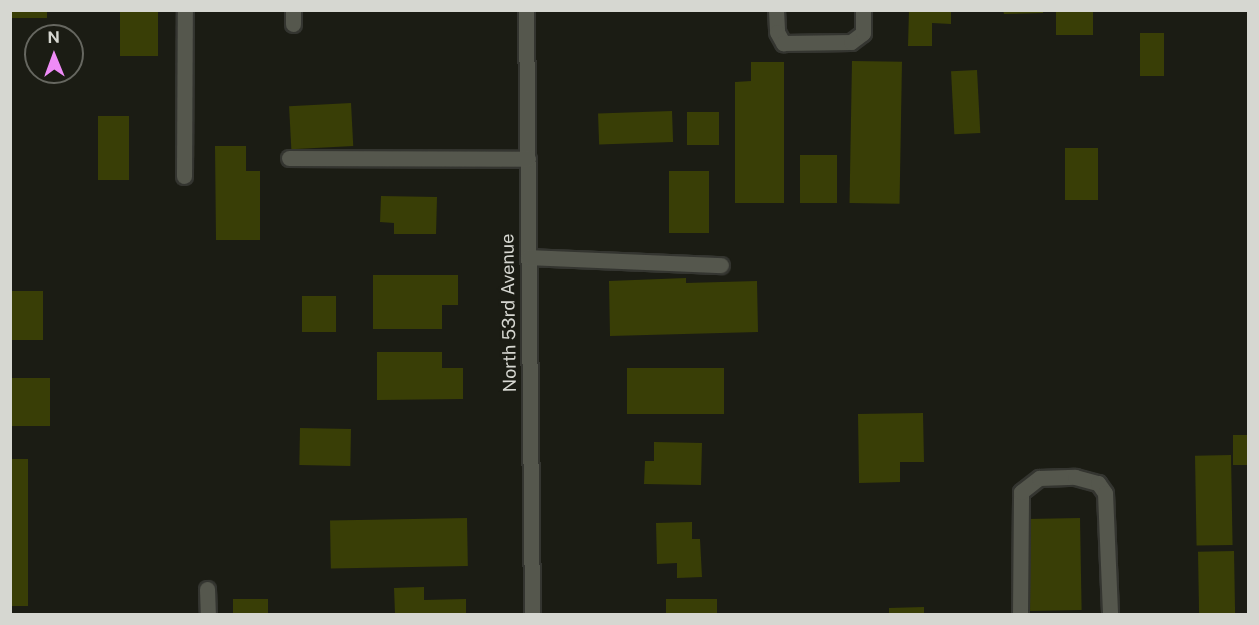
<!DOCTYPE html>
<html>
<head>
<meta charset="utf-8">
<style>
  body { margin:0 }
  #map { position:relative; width:1259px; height:625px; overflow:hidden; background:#1b1c14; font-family:"Public Sans",sans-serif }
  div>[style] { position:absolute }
  .building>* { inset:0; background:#393e06; transform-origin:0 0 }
  .roads { filter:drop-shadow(2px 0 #343530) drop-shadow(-2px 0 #343530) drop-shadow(0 2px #343530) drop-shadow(0 -2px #343530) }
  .minor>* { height:15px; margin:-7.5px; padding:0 7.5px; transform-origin:7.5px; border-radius:7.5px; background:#55574d }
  span { translate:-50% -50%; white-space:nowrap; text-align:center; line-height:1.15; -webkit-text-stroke:4.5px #1b1c14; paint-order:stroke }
  .street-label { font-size:18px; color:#d6d7d1 }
  .frame { position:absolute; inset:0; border:12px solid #d6d7d1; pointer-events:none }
  .north { position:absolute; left:24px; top:24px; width:60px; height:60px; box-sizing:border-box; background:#1b1c14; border:2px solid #666760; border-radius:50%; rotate:359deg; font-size:16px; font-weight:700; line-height:24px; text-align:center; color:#d6d7d1 }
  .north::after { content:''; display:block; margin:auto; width:21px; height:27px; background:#ef8bf7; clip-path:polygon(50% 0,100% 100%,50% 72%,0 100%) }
</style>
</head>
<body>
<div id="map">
  <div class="building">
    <div style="left:10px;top:10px;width:37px;height:8px"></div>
    <div style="left:120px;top:10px;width:38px;height:46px"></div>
    <div style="clip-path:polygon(909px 10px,951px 10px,951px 24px,932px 23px,932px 46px,908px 46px)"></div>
    <div style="clip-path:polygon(1003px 10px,1043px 10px,1043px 13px,1004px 14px)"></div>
    <div style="left:1056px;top:10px;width:37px;height:25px"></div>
    <div style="left:1140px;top:33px;width:24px;height:43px"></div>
    <div style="left:852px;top:61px;width:50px;height:142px;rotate:1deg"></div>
    <div style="clip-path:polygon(751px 62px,784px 62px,784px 203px,735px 203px,735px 82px,751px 81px)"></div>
    <div style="left:977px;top:70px;width:63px;height:26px;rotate:87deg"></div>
    <div style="left:351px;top:103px;width:43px;height:62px;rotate:87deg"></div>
    <div style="left:672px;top:111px;width:31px;height:74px;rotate:88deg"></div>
    <div style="left:687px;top:112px;width:32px;height:33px"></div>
    <div style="left:98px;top:116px;width:31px;height:64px"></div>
    <div style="clip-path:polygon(215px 146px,246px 146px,246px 171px,260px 171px,260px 240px,216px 240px)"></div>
    <div style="left:1065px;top:148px;width:33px;height:52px"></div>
    <div style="left:800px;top:155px;width:37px;height:48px"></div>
    <div style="left:669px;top:171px;width:40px;height:62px"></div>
    <div style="clip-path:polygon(381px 196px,437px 197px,436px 234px,394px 234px,394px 223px,380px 222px)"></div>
    <div style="clip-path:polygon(373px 275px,458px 275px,458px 305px,442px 305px,442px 329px,373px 329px)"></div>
    <div style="clip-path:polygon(686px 278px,686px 283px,757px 281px,758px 332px,610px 336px,609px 281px)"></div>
    <div style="left:10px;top:291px;width:33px;height:49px"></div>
    <div style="left:302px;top:296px;width:34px;height:36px"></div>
    <div style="clip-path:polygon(377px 352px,442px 352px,442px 368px,463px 368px,463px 399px,377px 400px)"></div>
    <div style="left:627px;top:368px;width:97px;height:46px"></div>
    <div style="left:10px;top:378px;width:40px;height:48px"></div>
    <div style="clip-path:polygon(923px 413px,924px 462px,900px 462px,900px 482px,859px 483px,858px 414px)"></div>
    <div style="left:300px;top:428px;width:51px;height:37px;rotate:1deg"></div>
    <div style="left:1233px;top:435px;width:15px;height:30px"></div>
    <div style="clip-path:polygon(654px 442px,702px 443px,701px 485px,644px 484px,645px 461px,654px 461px)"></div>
    <div style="left:1231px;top:455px;width:90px;height:36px;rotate:89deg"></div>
    <div style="left:28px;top:459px;width:147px;height:18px;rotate:90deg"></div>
    <div style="left:467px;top:518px;width:48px;height:137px;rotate:89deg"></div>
    <div style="left:1080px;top:518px;width:92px;height:52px;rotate:89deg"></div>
    <div style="clip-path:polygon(692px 522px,692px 539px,700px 539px,702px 577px,677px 578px,677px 563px,657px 564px,656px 523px)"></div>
    <div style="left:1234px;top:551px;width:63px;height:36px;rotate:89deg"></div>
    <div style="clip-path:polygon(424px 587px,424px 600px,466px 599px,466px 614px,395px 614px,394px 588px)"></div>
    <div style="left:233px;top:599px;width:35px;height:15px"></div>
    <div style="left:717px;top:599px;width:15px;height:51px;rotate:90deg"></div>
    <div style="clip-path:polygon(924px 607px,924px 614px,889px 614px,889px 608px)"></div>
  </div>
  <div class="roads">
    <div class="minor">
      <div style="left:293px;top:10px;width:14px;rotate:90deg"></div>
      <div style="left:526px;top:10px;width:604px;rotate:89.43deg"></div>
      <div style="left:776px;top:10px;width:22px;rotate:87deg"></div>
      <div style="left:777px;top:32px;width:13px;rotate:61deg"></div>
      <div style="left:783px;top:43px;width:68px;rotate:-0.8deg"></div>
      <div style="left:851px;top:42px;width:15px;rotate:-37deg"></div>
      <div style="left:863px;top:33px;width:23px;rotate:-90deg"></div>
      <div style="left:289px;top:158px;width:239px;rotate:0.2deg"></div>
      <div style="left:184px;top:176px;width:166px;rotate:-89.7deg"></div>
      <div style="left:528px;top:257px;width:193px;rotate:2.4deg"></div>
      <div style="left:207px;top:589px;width:25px;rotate:88deg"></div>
      <div style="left:1020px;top:614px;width:122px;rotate:-89.5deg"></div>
      <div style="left:1021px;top:492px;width:23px;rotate:-38deg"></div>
      <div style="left:1039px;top:478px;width:36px;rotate:-2deg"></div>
      <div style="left:1075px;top:477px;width:24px;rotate:15deg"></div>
      <div style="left:1098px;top:483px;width:12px;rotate:55deg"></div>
      <div style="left:1105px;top:493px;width:121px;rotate:87.6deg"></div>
    </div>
  </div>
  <div class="street-label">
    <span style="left:509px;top:313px;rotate:-91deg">North 53rd Avenue</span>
  </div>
  <div class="frame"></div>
  <div class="north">N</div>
</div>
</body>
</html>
